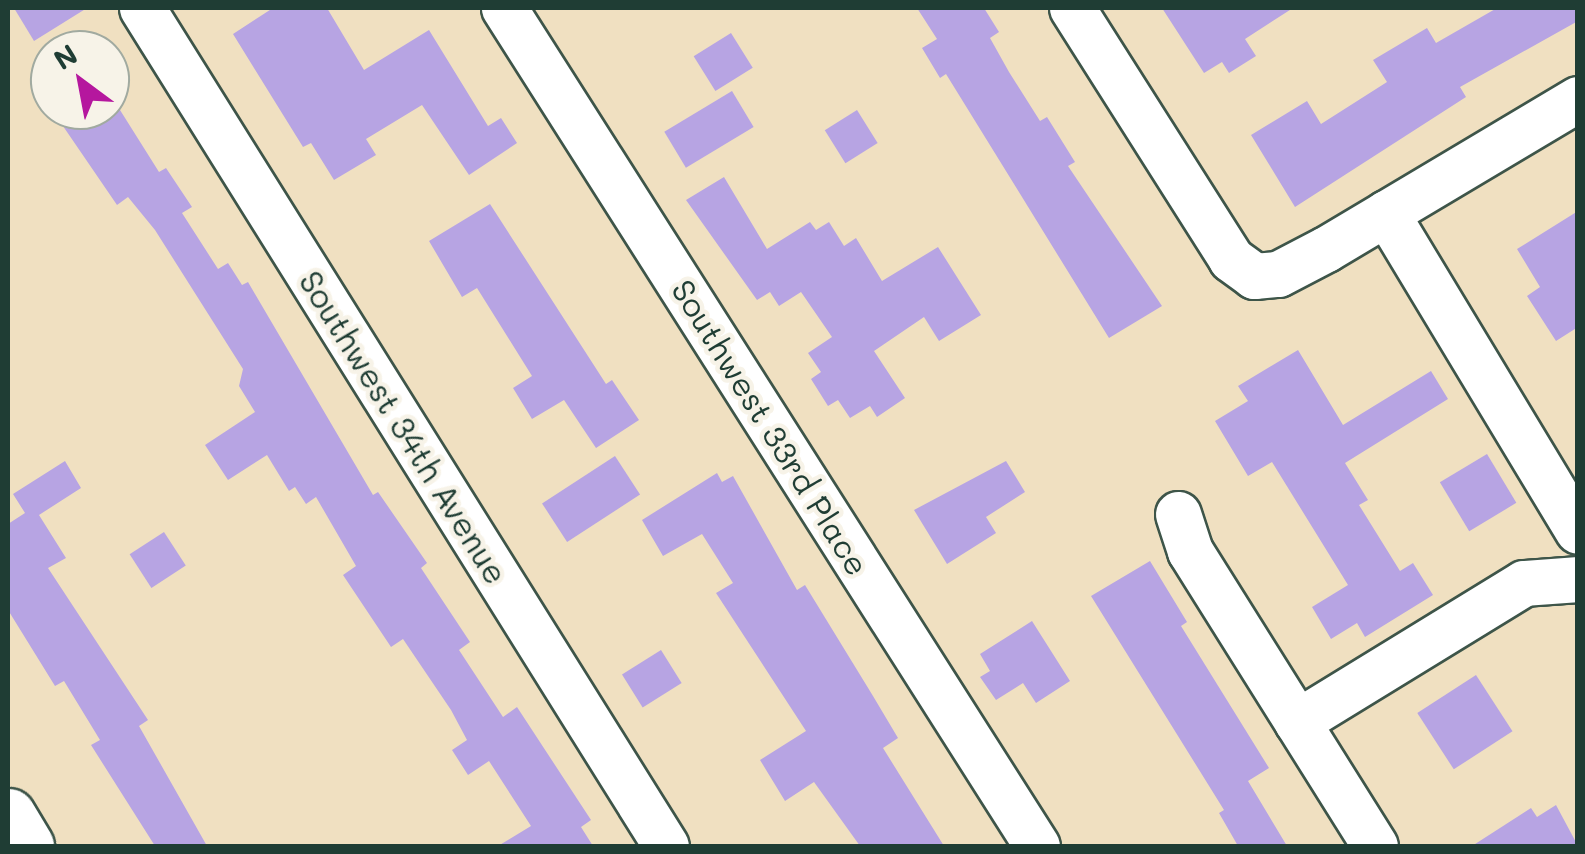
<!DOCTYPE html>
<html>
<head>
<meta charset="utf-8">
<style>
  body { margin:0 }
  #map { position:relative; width:1585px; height:854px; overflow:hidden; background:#f0e0c1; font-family:Mali,sans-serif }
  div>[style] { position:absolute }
  .building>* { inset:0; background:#b7a4e3; transform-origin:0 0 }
  .roads { filter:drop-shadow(2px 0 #3e5549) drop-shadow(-2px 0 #3e5549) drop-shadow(0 2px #3e5549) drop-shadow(0 -2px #3e5549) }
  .minor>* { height:45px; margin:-22.5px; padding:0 22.5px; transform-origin:22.5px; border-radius:22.5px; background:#fff }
  .tertiary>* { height:55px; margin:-27.5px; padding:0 27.5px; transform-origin:27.5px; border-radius:27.5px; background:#fff }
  span { translate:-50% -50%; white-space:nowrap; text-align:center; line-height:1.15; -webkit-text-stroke:9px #f7f3e8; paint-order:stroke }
  .street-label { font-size:32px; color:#1f3d34 }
  .frame { position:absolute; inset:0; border:10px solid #1f3d34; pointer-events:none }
  .north { position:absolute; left:30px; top:30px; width:100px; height:100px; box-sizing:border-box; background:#f7f3e8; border:2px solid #a1aaa0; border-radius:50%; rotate:328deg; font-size:28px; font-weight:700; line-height:40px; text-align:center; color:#1f3d34 }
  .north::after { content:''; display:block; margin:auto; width:35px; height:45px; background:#b5179e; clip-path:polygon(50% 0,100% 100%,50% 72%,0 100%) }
</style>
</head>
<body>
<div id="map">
  <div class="building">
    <div style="clip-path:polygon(14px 8px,87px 8px,34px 41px)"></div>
    <div style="clip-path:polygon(273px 8px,327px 8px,364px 70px,429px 30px,488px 126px,501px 118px,517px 143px,469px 175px,422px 105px,366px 139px,376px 155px,334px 180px,311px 143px,303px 147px,233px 34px)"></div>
    <div style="clip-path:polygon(917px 8px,984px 8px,999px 32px,990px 38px,1009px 72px,1040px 121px,1047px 117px,1075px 162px,1068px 166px,1162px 306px,1109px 338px,946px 74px,940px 78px,922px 48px,937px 39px)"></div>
    <div style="clip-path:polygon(1162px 8px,1293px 8px,1245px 39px,1256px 56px,1229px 73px,1222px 62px,1204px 73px)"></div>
    <div style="clip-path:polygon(1497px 8px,1578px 8px,1578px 21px,1460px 87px,1466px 97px,1295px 207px,1251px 135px,1307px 101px,1321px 124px,1387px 82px,1373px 60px,1427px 28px,1436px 43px)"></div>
    <div style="left:731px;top:33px;width:41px;height:44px;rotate:58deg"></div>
    <div style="left:732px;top:91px;width:42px;height:79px;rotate:59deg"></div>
    <div style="clip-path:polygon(52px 110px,120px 110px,159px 172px,166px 168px,192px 207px,182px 213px,218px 269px,228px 263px,242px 285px,248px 282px,373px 495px,378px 492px,427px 563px,421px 568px,470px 642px,459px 650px,503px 717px,517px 707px,591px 820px,581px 827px,593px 846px,498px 846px,531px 826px,489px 761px,468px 775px,452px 750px,467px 740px,451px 710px,403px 639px,391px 647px,343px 575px,356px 566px,316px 497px,306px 504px,295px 487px,289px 491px,267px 455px,228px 480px,205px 445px,255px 412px,239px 386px,243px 369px,155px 230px,128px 197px,117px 205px)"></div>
    <div style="left:857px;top:110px;width:39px;height:38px;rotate:58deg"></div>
    <div style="clip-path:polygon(724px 177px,767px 249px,810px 222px,816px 230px,829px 222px,844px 246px,856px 238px,882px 281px,938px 247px,981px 315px,939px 341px,924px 317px,874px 351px,905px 398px,877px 417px,870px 406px,850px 418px,838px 400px,828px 406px,811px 379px,821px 372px,808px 353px,832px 337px,801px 292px,779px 306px,770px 292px,757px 300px,686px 200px)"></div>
    <div style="clip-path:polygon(490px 204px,606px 384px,612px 380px,639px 420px,596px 448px,564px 400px,532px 419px,513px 388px,532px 376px,477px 288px,462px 297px,429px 241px)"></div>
    <div style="clip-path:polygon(1578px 211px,1578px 327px,1556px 341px,1527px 296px,1540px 287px,1517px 249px)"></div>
    <div style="clip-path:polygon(1298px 350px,1343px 425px,1431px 371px,1448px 399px,1345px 463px,1368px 500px,1359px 505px,1400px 571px,1413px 563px,1433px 595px,1365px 637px,1357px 623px,1331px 639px,1312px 607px,1348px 585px,1272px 462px,1248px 476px,1215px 421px,1248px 401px,1238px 386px)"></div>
    <div style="left:1487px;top:454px;width:57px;height:55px;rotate:59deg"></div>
    <div style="left:615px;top:456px;width:46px;height:87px;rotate:57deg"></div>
    <div style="clip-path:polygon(65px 461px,81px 488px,39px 515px,66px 558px,48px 568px,148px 720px,139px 726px,207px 846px,155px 846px,91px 745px,100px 740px,64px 681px,55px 686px,8px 610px,8px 524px,25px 513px,13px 494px)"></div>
    <div style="clip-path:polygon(1006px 461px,1025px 492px,986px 517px,996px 533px,947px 564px,914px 510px)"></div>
    <div style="clip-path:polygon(717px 473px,722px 482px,733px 476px,797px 590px,805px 585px,873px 696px,898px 738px,883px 748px,944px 846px,860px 846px,814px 782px,785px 801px,760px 760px,806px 731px,716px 593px,733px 583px,702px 534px,663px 556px,642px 520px)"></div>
    <div style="left:164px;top:532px;width:40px;height:41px;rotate:57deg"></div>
    <div style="clip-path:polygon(1150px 561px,1187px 622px,1181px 626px,1269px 768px,1248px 781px,1287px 846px,1238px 846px,1219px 813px,1224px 810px,1091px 596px)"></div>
    <div style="clip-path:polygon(1032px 621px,1070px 681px,1036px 703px,1023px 683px,996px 700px,980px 677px,990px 671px,980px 654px)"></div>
    <div style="left:661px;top:650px;width:39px;height:46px;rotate:58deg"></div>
    <div style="left:1476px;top:675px;width:67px;height:70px;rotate:57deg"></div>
    <div style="clip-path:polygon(1556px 805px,1578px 846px,1472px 846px,1531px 808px,1537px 817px)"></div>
  </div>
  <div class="roads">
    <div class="minor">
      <div style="left:142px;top:8px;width:988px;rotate:57.98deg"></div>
      <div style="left:504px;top:8px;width:993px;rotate:57.54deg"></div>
      <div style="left:1072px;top:8px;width:297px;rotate:57.6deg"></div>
      <div style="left:1231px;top:259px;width:29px;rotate:36deg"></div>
      <div style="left:1254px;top:276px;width:24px;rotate:-5deg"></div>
      <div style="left:1278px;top:274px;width:54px;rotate:-27.5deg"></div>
      <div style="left:1326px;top:249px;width:293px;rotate:-30.8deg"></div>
      <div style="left:1386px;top:213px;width:371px;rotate:58.9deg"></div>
      <div style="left:1178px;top:514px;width:39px;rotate:72deg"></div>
      <div style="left:1190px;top:551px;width:348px;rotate:57.9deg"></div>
      <div style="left:1297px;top:722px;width:266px;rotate:-31.5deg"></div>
      <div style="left:1524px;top:583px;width:54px;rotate:-4.2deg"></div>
    </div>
    <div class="tertiary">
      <div style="left:8px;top:816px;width:35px;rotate:59deg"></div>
    </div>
  </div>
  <div class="street-label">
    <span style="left:404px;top:427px;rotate:58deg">Southwest 34th Avenue</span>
    <span style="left:771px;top:427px;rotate:58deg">Southwest 33rd Place</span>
  </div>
  <div class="frame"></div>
  <div class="north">N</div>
</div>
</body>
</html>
